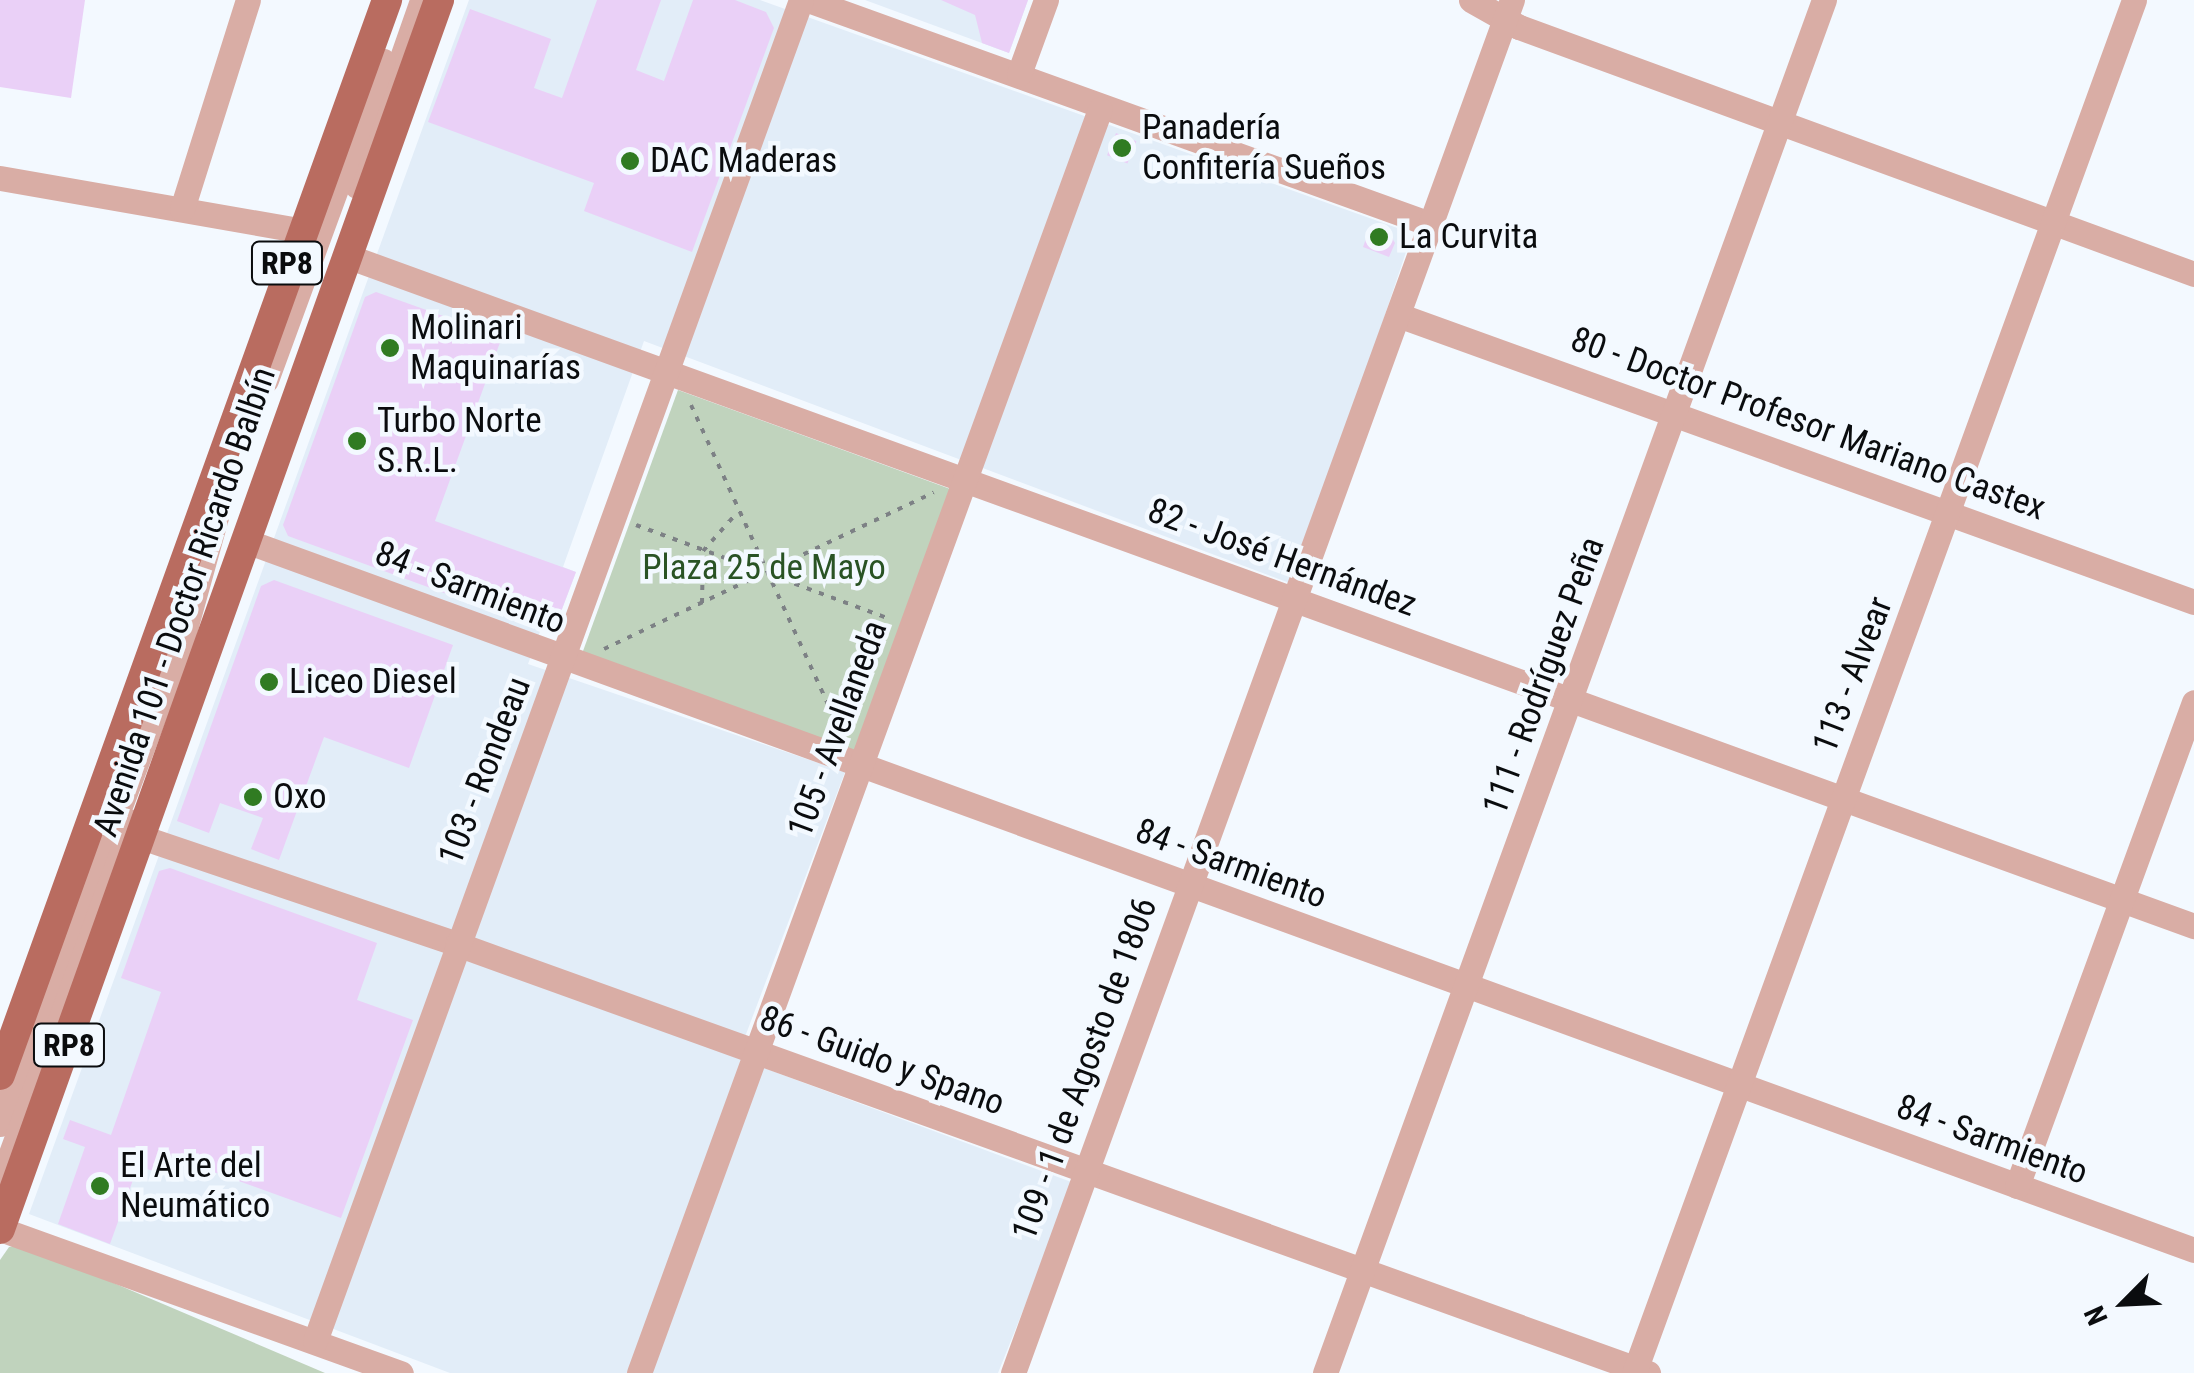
<!DOCTYPE html>
<html>
<head>
<meta charset="utf-8">
<style>
  body { margin:0 }
  #map { position:relative; width:2194px; height:1373px; overflow:hidden; background:#f3f9ff; font-family:"Roboto Condensed",sans-serif }
  div>[style] { position:absolute }
  .built>* { inset:0; background:#e2edf8 }
  .green>* { inset:0; background:#c0d3bd; transform-origin:0 0 }
  .building>* { inset:0; background:#ead0f7; transform-origin:0 0 }
  .path>* { height:4px; margin-top:-2px; transform-origin:0; background:repeating-linear-gradient(90deg,#7d8185 0 5px,transparent 0 13px) }
  .minor>* { height:25px; margin:-12.5px; padding:0 12.5px; transform-origin:12.5px; border-radius:12.5px; background:#d9ada5 }
  .major>* { height:30px; margin:-15px; padding:0 15px; transform-origin:15px; border-radius:15px; background:#b96c60 }
  .dots>* { width:28px; height:28px; translate:-50% -50%; box-sizing:border-box; border:5px solid #f3f9ff; border-radius:50% }
  span { translate:-50% -50%; white-space:nowrap; text-align:center; line-height:1.15; -webkit-text-stroke:9px #f3f9ff; paint-order:stroke }
  .shield-label span { padding:2px 8px; background:#f3f9ff; border:2px solid; border-radius:8px; -webkit-text-stroke-width:0 }
  .shield-label { font-size:32px; color:#0a0c0e; font-weight:700 }
  .poi-label { font-size:35px; color:#0a0c0e }
  .left { translate:0 -50%; text-align:left }
  .street-label { font-size:35px; color:#0a0c0e }
  .park-label { font-size:35px; color:#295324 }
  .north { position:absolute; left:2074px; top:1253px; width:100px; height:100px; -webkit-text-stroke:8px #f3f9ff; paint-order:stroke; rotate:246deg; font-size:28px; font-weight:700; line-height:40px; text-align:center; color:#0a0c0e }
  .north::after { content:''; display:block; margin:auto; width:35px; height:45px; background:#0a0c0e; clip-path:polygon(50% 0,100% 100%,50% 72%,0 100%) }
</style>
</head>
<body>
<div id="map">
  <div class="built">
    <div style="clip-path:polygon(469px 0,760px 0,1403px 230px,1409px 243px,1295px 585px,644px 341px,563px 567px,576px 572px,556px 625px,541px 629px,528px 664px,845px 772px,737px 1058px,1074px 1183px,998px 1373px,450px 1373px,29px 1214px)"></div>
    <div style="clip-path:polygon(865px 0,1028px 0,1009px 53px)"></div>
  </div>
  <div class="green">
    <div style="left:678px;top:390px;width:292px;height:279px;rotate:20deg"></div>
    <div style="clip-path:polygon(22px 1244px,325px 1373px,0 1373px,0 1260px,9px 1247px)"></div>
  </div>
  <div class="building">
    <div style="clip-path:polygon(0 0,85px 0,71px 98px,0 87px)"></div>
    <div style="clip-path:polygon(597px 0,661px 0,636px 70px,664px 81px,693px 0,735px 0,766px 12px,774px 28px,692px 252px,584px 211px,594px 183px,428px 122px,470px 9px,551px 39px,534px 88px,562px 98px)"></div>
    <div style="clip-path:polygon(941px 0,1028px 0,1009px 53px,982px 43px,975px 15px)"></div>
    <div style="left:1116px;top:133px;width:22px;height:24px;rotate:22deg"></div>
    <div style="clip-path:polygon(1371px 225px,1388px 231px,1395px 243px,1389px 257px,1363px 247px)"></div>
    <div style="clip-path:polygon(376px 292px,502px 337px,435px 521px,576px 572px,556px 625px,546px 630px,288px 536px,283px 525px,335px 381px,365px 297px)"></div>
    <div style="clip-path:polygon(274px 580px,453px 645px,409px 768px,324px 737px,279px 860px,251px 849px,263px 818px,220px 803px,209px 833px,177px 821px,261px 586px)"></div>
    <div style="clip-path:polygon(170px 868px,377px 943px,357px 1000px,413px 1020px,341px 1218px,172px 1157px,165px 1175px,138px 1166px,110px 1244px,58px 1224px,85px 1147px,63px 1139px,70px 1120px,111px 1135px,161px 992px,121px 978px,159px 871px)"></div>
  </div>
  <div class="path">
    <div style="left:691px;top:405px;width:361px;rotate:65.4deg"></div>
    <div style="left:636px;top:525px;width:271px;rotate:20.3deg"></div>
    <div style="left:702px;top:603px;width:52px;rotate:-88.9deg"></div>
    <div style="left:703px;top:551px;width:48px;rotate:-48.4deg"></div>
    <div style="left:604px;top:649px;width:365px;rotate:-25.4deg"></div>
  </div>
  <div class="minor">
    <div style="left:808px;top:0;width:661px;rotate:19.81deg"></div>
    <div style="left:1471px;top:0;width:55px;rotate:29.4deg"></div>
    <div style="left:1519px;top:27px;width:719px;rotate:20.1deg"></div>
    <div style="left:1019px;top:74px;width:79px;rotate:-70deg"></div>
    <div style="left:0;top:178px;width:303px;rotate:9.9deg"></div>
    <div style="left:357px;top:186px;width:197px;rotate:-70.7deg"></div>
    <div style="left:182px;top:209px;width:219px;rotate:-72.5deg"></div>
    <div style="left:347px;top:256px;width:1965px;rotate:19.94deg"></div>
    <div style="left:1398px;top:315px;width:846px;rotate:19.83deg"></div>
    <div style="left:266px;top:380px;width:340px;rotate:-69.9deg"></div>
    <div style="left:246px;top:541px;width:2073px;rotate:20deg"></div>
    <div style="left:91px;top:820px;width:386px;rotate:18.7deg"></div>
    <div style="left:457px;top:944px;width:1266px;rotate:19.81deg"></div>
    <div style="left:0;top:1124px;width:510px;rotate:-69.33deg"></div>
    <div style="left:180px;top:647px;width:135px;rotate:-74.5deg"></div>
    <div style="left:0;top:1183px;width:385px;rotate:-69.8deg"></div>
    <div style="left:2017px;top:1186px;width:515px;rotate:-69.91deg"></div>
    <div style="left:0;top:1229px;width:426px;rotate:19.8deg"></div>
    <div style="left:315px;top:1341px;width:1426px;rotate:-70.08deg"></div>
    <div style="left:639px;top:1373px;width:1345px;rotate:-69.96deg"></div>
    <div style="left:1013px;top:1373px;width:1461px;rotate:-70.03deg"></div>
    <div style="left:1325px;top:1373px;width:1461px;rotate:-70.03deg"></div>
    <div style="left:1634px;top:1373px;width:1461px;rotate:-69.99deg"></div>
  </div>
  <div class="major">
    <div style="left:0;top:1075px;width:1143px;rotate:-70.2deg"></div>
    <div style="left:0;top:1229px;width:1305px;rotate:-70.34deg"></div>
  </div>
  <div class="dots">
    <div style="left:1122px;top:148px;background:#307b22"></div>
    <div style="left:630px;top:161px;background:#307b22"></div>
    <div style="left:1379px;top:237px;background:#307b22"></div>
    <div style="left:390px;top:348px;background:#307b22"></div>
    <div style="left:357px;top:441px;background:#307b22"></div>
    <div style="left:269px;top:682px;background:#307b22"></div>
    <div style="left:253px;top:797px;background:#307b22"></div>
    <div style="left:100px;top:1186px;background:#307b22"></div>
  </div>
  <div class="shield-label">
    <span style="left:287px;top:263px">RP8</span>
    <span style="left:69px;top:1045px">RP8</span>
  </div>
  <div class="poi-label">
    <span class="left" style="left:1142px;top:148px">Panadería<br>Confitería Sueños</span>
    <span class="left" style="left:650px;top:161px">DAC Maderas</span>
    <span class="left" style="left:1399px;top:237px">La Curvita</span>
    <span class="left" style="left:410px;top:348px">Molinari<br>Maquinarías</span>
    <span class="left" style="left:377px;top:441px">Turbo Norte<br>S.R.L.</span>
    <span class="left" style="left:289px;top:682px">Liceo Diesel</span>
    <span class="left" style="left:273px;top:797px">Oxo</span>
    <span class="left" style="left:120px;top:1186px">El Arte del<br>Neumático</span>
  </div>
  <div class="street-label">
    <span style="left:1808px;top:424px;rotate:20deg">80 - Doctor Profesor Mariano Castex</span>
    <span style="left:1282px;top:558px;rotate:20deg">82 - José Hernández</span>
    <span style="left:470px;top:588px;rotate:21deg">84 - Sarmiento</span>
    <span style="left:185px;top:602px;rotate:-71deg">Avenida 101 - Doctor Ricardo Balbín</span>
    <span style="left:1853px;top:675px;rotate:-69deg">113 - Alvear</span>
    <span style="left:1544px;top:676px;rotate:-70deg">111 - Rodríguez Peña</span>
    <span style="left:838px;top:729px;rotate:-70deg">105 - Avellaneda</span>
    <span style="left:485px;top:771px;rotate:-69deg">103 - Rondeau</span>
    <span style="left:1231px;top:864px;rotate:20deg">84 - Sarmiento</span>
    <span style="left:882px;top:1061px;rotate:20deg">86 - Guido y Spano</span>
    <span style="left:1085px;top:1069px;rotate:-70deg">109 - 1 de Agosto de 1806</span>
    <span style="left:1992px;top:1140px;rotate:20deg">84 - Sarmiento</span>
  </div>
  <div class="park-label">
    <span style="left:764px;top:568px">Plaza 25 de Mayo</span>
  </div>
  <div class="north">N</div>
</div>
</body>
</html>
